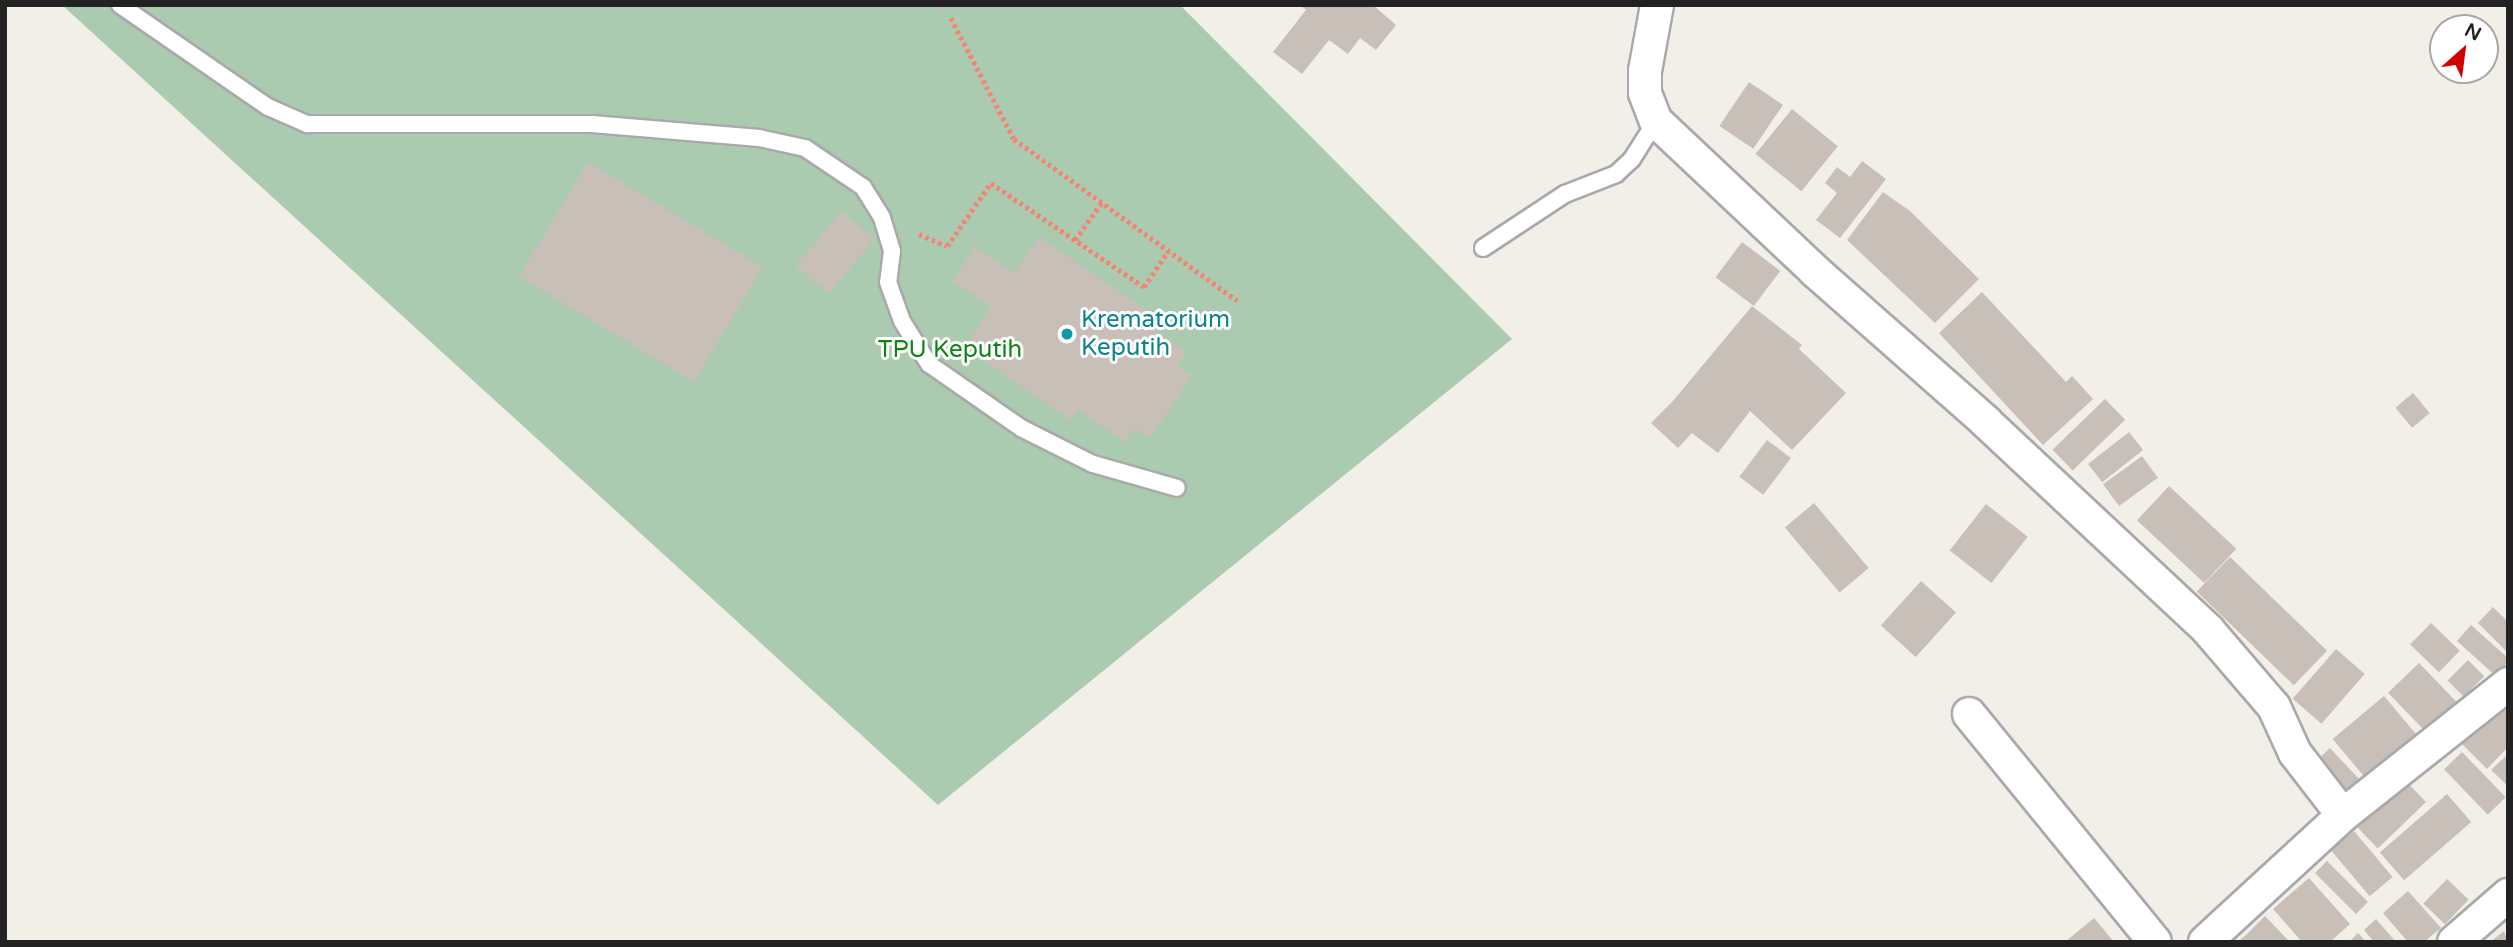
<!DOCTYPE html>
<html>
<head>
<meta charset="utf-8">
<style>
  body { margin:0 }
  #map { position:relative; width:2513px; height:947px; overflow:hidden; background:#f2efe9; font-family:"Varela Round",sans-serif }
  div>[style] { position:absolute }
  .cemetery>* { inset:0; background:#aacbaf }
  .building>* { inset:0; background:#c7bfb8; transform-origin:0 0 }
  .path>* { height:4.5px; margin-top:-2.25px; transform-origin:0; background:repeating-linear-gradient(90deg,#fa8072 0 3.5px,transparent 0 7px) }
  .roads { filter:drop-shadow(2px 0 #a9a9a9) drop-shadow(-2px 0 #a9a9a9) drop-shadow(0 2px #a9a9a9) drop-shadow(0 -2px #a9a9a9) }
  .lane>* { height:16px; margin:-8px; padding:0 8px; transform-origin:8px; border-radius:8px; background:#fff }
  .street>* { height:32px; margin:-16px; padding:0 16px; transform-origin:16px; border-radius:16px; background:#fff }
  .dots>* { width:19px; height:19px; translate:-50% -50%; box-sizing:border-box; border:4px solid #fff; border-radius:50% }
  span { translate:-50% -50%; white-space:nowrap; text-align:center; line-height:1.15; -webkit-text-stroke:6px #fff; paint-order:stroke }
  .culture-label { font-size:24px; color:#0d838f }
  .left { translate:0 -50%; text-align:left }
  .park-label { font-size:24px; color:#0c8416 }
  .frame { position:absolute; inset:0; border:7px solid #222; pointer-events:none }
  .north { position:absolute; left:2429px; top:14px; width:70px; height:70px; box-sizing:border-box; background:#fff; border:2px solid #a7a7a7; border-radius:50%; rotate:28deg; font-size:19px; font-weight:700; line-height:28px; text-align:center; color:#222 }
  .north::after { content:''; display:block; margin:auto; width:24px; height:32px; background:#d40000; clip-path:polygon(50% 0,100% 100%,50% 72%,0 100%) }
</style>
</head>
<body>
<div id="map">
  <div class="cemetery">
    <div style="clip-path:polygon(62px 5px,1180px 5px,1512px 339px,938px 805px)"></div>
  </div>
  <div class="building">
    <div style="clip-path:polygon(930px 5px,945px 5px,939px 12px)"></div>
    <div style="clip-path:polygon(1300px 5px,1373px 5px,1396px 25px,1376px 50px,1360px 38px,1348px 54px,1329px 40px,1302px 74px,1273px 52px,1306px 10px)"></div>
    <div style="left:1749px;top:82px;width:41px;height:53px;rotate:34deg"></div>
    <div style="left:1792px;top:109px;width:59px;height:58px;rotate:39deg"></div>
    <div style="clip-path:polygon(1862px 161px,1886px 179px,1840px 238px,1816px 220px,1837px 193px,1825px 183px,1837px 167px,1850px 177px)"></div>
    <div style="left:588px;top:162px;width:204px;height:134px;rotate:31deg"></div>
    <div style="clip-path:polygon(1883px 192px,1910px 211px,1979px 279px,1935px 323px,1847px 240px)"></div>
    <div style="left:842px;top:211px;width:43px;height:72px;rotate:40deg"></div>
    <div style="clip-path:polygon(1039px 237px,1146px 310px,1139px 320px,1187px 352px,1177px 366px,1192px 376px,1150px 438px,1135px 428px,1125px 442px,1078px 410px,1071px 420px,964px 348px,991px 307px,952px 281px,975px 246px,1014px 273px)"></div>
    <div style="left:1742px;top:242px;width:48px;height:44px;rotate:37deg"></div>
    <div style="clip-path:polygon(1982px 292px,2066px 382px,2072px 376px,2093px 399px,2043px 445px,1939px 333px)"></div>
    <div style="clip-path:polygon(1752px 306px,1802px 345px,1799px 349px,1846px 393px,1792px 450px,1750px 411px,1718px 453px,1692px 433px,1678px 448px,1651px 423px,1673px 401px)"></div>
    <div style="left:2413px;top:393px;width:26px;height:23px;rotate:50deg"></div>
    <div style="left:2105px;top:399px;width:29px;height:73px;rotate:46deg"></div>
    <div style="left:2129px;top:432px;width:23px;height:52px;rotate:52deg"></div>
    <div style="left:1767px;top:440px;width:30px;height:46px;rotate:37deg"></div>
    <div style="left:2142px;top:456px;width:27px;height:48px;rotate:54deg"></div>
    <div style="left:2169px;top:486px;width:92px;height:47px;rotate:43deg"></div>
    <div style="left:1814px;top:503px;width:85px;height:38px;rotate:50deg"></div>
    <div style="left:1986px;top:504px;width:53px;height:59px;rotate:38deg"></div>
    <div style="left:2230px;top:557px;width:135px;height:48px;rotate:44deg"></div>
    <div style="left:1921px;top:581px;width:47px;height:60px;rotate:42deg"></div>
    <div style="clip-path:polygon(2493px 607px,2508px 622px,2508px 653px,2478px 623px)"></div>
    <div style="left:2431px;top:623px;width:40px;height:30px;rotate:44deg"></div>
    <div style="clip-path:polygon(2471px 625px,2508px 658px,2508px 667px,2498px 678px,2457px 641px)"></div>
    <div style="left:2336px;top:649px;width:38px;height:66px;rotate:41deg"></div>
    <div style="left:2468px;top:660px;width:23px;height:29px;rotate:45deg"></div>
    <div style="left:2419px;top:663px;width:58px;height:43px;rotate:46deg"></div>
    <div style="left:2384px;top:696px;width:52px;height:67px;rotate:50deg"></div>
    <div style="clip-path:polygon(2508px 696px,2508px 747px,2487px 769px,2461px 743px)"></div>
    <div style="left:2330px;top:748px;width:48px;height:16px;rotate:47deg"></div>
    <div style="left:2462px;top:752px;width:63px;height:25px;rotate:46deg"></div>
    <div style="clip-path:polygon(2508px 754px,2508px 786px,2491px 770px)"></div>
    <div style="left:2401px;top:776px;width:36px;height:67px;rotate:46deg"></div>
    <div style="left:2447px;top:794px;width:37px;height:89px;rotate:49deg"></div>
    <div style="left:2354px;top:831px;width:60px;height:30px;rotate:50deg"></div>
    <div style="left:2327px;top:861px;width:58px;height:17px;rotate:45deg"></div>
    <div style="clip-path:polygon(2309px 878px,2350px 924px,2330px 942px,2302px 942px,2273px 909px)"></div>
    <div style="left:2447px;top:879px;width:30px;height:34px;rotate:44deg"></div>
    <div style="clip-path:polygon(2408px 891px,2441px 928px,2424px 942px,2408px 942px,2383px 913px)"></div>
    <div style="clip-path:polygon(2265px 916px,2290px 942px,2238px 942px,2248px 933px)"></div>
    <div style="clip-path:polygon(2094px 918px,2114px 942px,2065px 942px)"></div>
    <div style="clip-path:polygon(2376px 919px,2396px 942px,2374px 942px,2364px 930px)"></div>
    <div style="clip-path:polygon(2504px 931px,2508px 942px,2490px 942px)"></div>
    <div style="clip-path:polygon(2358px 933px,2366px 942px,2349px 942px)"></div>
  </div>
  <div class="path">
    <div style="left:951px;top:18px;width:136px;rotate:62.5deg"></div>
    <div style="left:1014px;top:139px;width:276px;rotate:35.9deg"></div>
    <div style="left:919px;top:234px;width:30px;rotate:23deg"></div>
    <div style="left:947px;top:246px;width:77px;rotate:-55.1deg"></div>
    <div style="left:991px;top:183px;width:185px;rotate:34.2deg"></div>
    <div style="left:1144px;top:287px;width:43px;rotate:-56.3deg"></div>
    <div style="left:1075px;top:240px;width:47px;rotate:-54.6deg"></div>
  </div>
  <div class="roads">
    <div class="lane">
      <div style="left:120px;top:5px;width:180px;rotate:34.6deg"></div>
      <div style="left:268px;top:107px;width:43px;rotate:23.6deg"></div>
      <div style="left:307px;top:124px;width:285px"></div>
      <div style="left:592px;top:124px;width:168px;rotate:4.8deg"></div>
      <div style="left:759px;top:138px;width:47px;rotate:12.3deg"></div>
      <div style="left:805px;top:148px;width:70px;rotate:33.9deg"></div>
      <div style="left:863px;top:187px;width:36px;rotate:58deg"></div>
      <div style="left:882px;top:218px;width:34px;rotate:73deg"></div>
      <div style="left:892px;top:251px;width:31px;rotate:97deg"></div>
      <div style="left:888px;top:282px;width:41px;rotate:70.3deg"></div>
      <div style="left:902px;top:321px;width:51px;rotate:57.9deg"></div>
      <div style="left:929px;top:364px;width:112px;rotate:34.8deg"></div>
      <div style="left:1021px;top:428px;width:80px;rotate:26.6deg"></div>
      <div style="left:1093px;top:464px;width:87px;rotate:15.9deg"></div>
      <div style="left:1483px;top:248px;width:98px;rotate:-33.4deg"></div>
      <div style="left:1565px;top:194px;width:55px;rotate:-21.4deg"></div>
      <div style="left:1616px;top:174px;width:22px;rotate:-43deg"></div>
      <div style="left:1632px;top:159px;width:45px;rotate:-57.7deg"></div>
    </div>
    <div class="street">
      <div style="left:1657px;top:5px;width:67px;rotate:100.3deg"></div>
      <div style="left:1645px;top:71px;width:22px;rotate:90deg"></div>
      <div style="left:1645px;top:93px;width:30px;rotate:69deg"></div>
      <div style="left:1656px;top:121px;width:219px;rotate:43.3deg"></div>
      <div style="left:1815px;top:271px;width:228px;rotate:41.4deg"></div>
      <div style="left:1986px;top:422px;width:304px;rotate:43.1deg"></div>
      <div style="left:2208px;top:630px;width:101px;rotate:49.4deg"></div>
      <div style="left:2274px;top:707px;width:51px;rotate:65.5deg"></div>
      <div style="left:2295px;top:753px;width:78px;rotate:52.3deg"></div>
      <div style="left:1969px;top:714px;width:294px;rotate:50.8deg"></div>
      <div style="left:2205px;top:942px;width:188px;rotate:-42.6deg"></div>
      <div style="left:2343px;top:815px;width:211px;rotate:-38.4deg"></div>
      <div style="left:2454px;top:942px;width:72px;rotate:-41deg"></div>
    </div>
  </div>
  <div class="dots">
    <div style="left:1067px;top:334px;background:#0f9aa8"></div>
  </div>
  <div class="culture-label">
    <span class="left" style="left:1081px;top:334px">Krematorium<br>Keputih</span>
  </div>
  <div class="park-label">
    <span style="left:950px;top:350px">TPU Keputih</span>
  </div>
  <div class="frame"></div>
  <div class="north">N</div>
</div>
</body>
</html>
